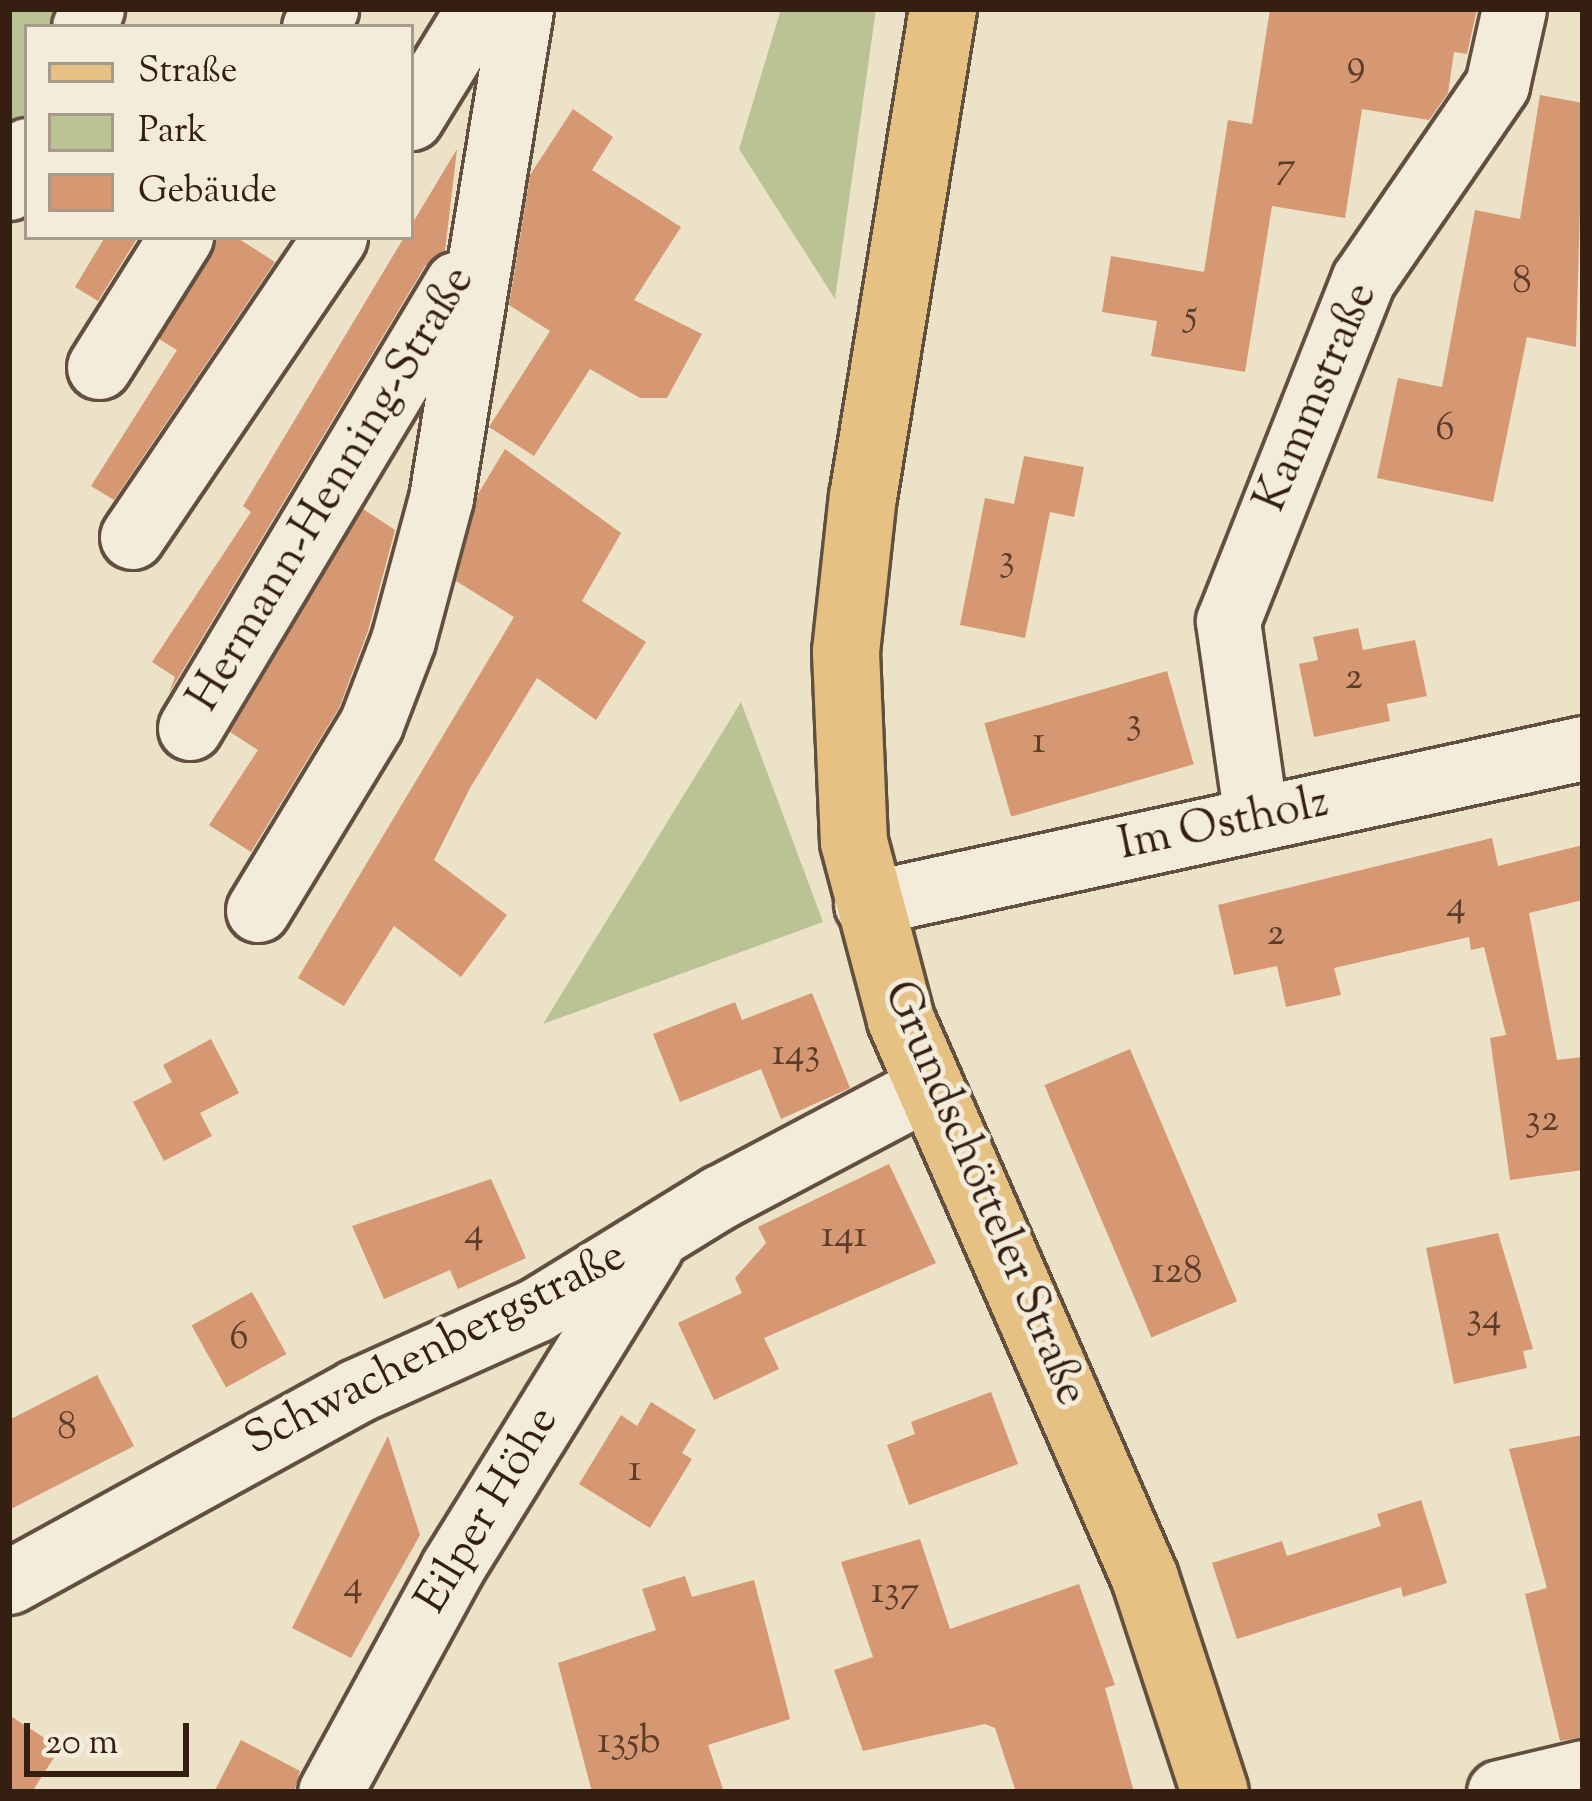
<!DOCTYPE html>
<html>
<head>
<meta charset="utf-8">
<style>
  body { margin:0 }
  #map { position:relative; width:1592px; height:1801px; overflow:hidden; background:#ece2c7; font-family:"Sorts Mill Goudy",serif }
  div>[style] { position:absolute }
  .green>* { inset:0; background:#b9c394 }
  .building>* { inset:0; background:#d59872; transform-origin:0 0 }
  .roads { filter:drop-shadow(3px 0 #634f3f) drop-shadow(-3px 0 #634f3f) drop-shadow(0 3px #634f3f) drop-shadow(0 -3px #634f3f) }
  .minor>* { height:63px; margin:-31.5px; padding:0 31.5px; transform-origin:31.5px; border-radius:31.5px; background:#f3ecdb }
  .primary>* { height:66px; margin:-33px; padding:0 33px; transform-origin:33px; border-radius:33px; background:#e6c184 }
  span { translate:-50% -50%; white-space:nowrap; text-align:center; line-height:1.15; -webkit-text-stroke:10px #f3ecdb; paint-order:stroke }
  .number-label { font-size:39px; color:#5d3c2a }
  .number-label span { -webkit-text-stroke-width:0 }
  .street-label { font-size:45px; color:#351e12 }
  .frame { position:absolute; inset:0; border:12px solid #351e12; pointer-events:none }
  .legend { position:absolute; left:24px; top:24px; width:390px; height:216px; box-sizing:border-box; background:#f3ecdb; border:3px solid #a79a8b; margin:0; padding:15px 21px; list-style:none; font-size:36px; color:#351e12 }
  .legend li { display:flex; align-items:center; gap:24px; height:60px }
  .legend b { width:60px; border:3px solid #a79a8b }
  .scale { position:absolute; left:24px; top:1723px; width:165px; height:54px; box-sizing:border-box; border:6px solid #351e12; border-top:0; padding-left:15px; font-size:36px; line-height:42px; white-space:nowrap; color:#351e12; -webkit-text-stroke:9px #f3ecdb; paint-order:stroke }
</style>
</head>
<body>
<div id="map">
  <div class="green">
    <div style="clip-path:polygon(9px 9px,92px 9px,84px 27px,27px 27px,27px 150px,9px 188px)"></div>
    <div style="clip-path:polygon(781px 9px,876px 9px,835px 299px,739px 149px)"></div>
    <div style="clip-path:polygon(741px 702px,823px 922px,543px 1024px)"></div>
  </div>
  <div class="building">
    <div style="clip-path:polygon(1270px 9px,1477px 9px,1467px 54px,1454px 52px,1448px 93px,1429px 120px,1362px 109px,1345px 218px,1272px 206px,1245px 372px,1151px 356px,1157px 321px,1102px 312px,1111px 256px,1204px 272px,1228px 120px,1252px 124px)"></div>
    <div style="clip-path:polygon(1540px 95px,1583px 103px,1576px 347px,1527px 337px,1493px 502px,1377px 478px,1398px 378px,1442px 387px,1475px 210px,1520px 219px)"></div>
    <div style="clip-path:polygon(573px 109px,613px 137px,592px 170px,681px 227px,634px 300px,702px 334px,667px 398px,640px 398px,590px 369px,534px 456px,489px 427px,550px 331px,509px 305px,530px 175px)"></div>
    <div style="clip-path:polygon(457px 149px,445px 251px,425px 266px,169px 693px,175px 677px,152px 662px,251px 512px,243px 506px)"></div>
    <div style="clip-path:polygon(105px 237px,138px 237px,98px 301px,75px 287px)"></div>
    <div style="clip-path:polygon(217px 237px,236px 237px,275px 262px,114px 500px,91px 486px,177px 350px,159px 339px)"></div>
    <div style="clip-path:polygon(505px 449px,621px 533px,582px 601px,646px 642px,596px 720px,537px 678px,470px 788px,434px 860px,507px 915px,461px 977px,394px 926px,344px 1006px,298px 978px,514px 617px,456px 581px,478px 494px)"></div>
    <div style="clip-path:polygon(1024px 456px,1084px 467px,1074px 517px,1050px 512px,1025px 638px,960px 625px,985px 498px,1014px 504px)"></div>
    <div style="clip-path:polygon(363px 509px,395px 530px,368px 631px,339px 708px,251px 852px,209px 825px,258px 750px,230px 732px)"></div>
    <div style="clip-path:polygon(1358px 628px,1363px 650px,1415px 640px,1427px 696px,1387px 704px,1390px 721px,1314px 737px,1299px 664px,1318px 660px,1313px 637px)"></div>
    <div style="left:1167px;top:671px;width:97px;height:190px;rotate:74deg"></div>
    <div style="clip-path:polygon(1492px 838px,1498px 866px,1583px 845px,1583px 900px,1529px 913px,1557px 1060px,1583px 1057px,1583px 1170px,1510px 1180px,1490px 1038px,1506px 1035px,1484px 947px,1471px 950px,1469px 937px,1334px 968px,1341px 995px,1286px 1007px,1277px 966px,1234px 975px,1218px 905px)"></div>
    <div style="clip-path:polygon(812px 993px,850px 1088px,781px 1119px,761px 1069px,680px 1102px,653px 1034px,735px 1002px,742px 1020px)"></div>
    <div style="clip-path:polygon(211px 1039px,239px 1093px,200px 1113px,212px 1136px,164px 1161px,133px 1102px,172px 1082px,163px 1065px)"></div>
    <div style="left:1130px;top:1049px;width:274px;height:93px;rotate:67deg"></div>
    <div style="clip-path:polygon(889px 1164px,936px 1263px,764px 1338px,779px 1369px,714px 1400px,678px 1323px,742px 1293px,735px 1278px,766px 1243px,758px 1227px)"></div>
    <div style="clip-path:polygon(491px 1179px,526px 1258px,458px 1289px,450px 1270px,384px 1299px,352px 1226px)"></div>
    <div style="clip-path:polygon(1498px 1233px,1533px 1349px,1523px 1351px,1527px 1368px,1454px 1384px,1426px 1248px)"></div>
    <div style="left:252px;top:1292px;width:71px;height:69px;rotate:61deg"></div>
    <div style="clip-path:polygon(97px 1375px,134px 1446px,9px 1510px,9px 1420px)"></div>
    <div style="clip-path:polygon(991px 1392px,1018px 1464px,909px 1505px,887px 1445px,915px 1434px,911px 1422px)"></div>
    <div style="clip-path:polygon(651px 1402px,696px 1430px,682px 1453px,692px 1459px,650px 1528px,579px 1484px,621px 1415px,637px 1426px)"></div>
    <div style="clip-path:polygon(1583px 1435px,1583px 1737px,1560px 1741px,1525px 1594px,1547px 1588px,1509px 1449px)"></div>
    <div style="clip-path:polygon(388px 1436px,420px 1535px,351px 1658px,292px 1628px)"></div>
    <div style="clip-path:polygon(1421px 1500px,1447px 1583px,1403px 1597px,1401px 1587px,1237px 1639px,1212px 1563px,1282px 1541px,1287px 1556px,1381px 1526px,1377px 1514px)"></div>
    <div style="clip-path:polygon(920px 1539px,950px 1629px,1079px 1584px,1115px 1685px,1105px 1688px,1134px 1792px,1016px 1792px,995px 1728px,985px 1724px,863px 1751px,834px 1670px,873px 1657px,841px 1562px)"></div>
    <div style="clip-path:polygon(685px 1576px,692px 1597px,754px 1580px,790px 1719px,708px 1745px,724px 1792px,592px 1792px,558px 1663px,656px 1630px,642px 1589px)"></div>
    <div style="clip-path:polygon(9px 1715px,60px 1748px,32px 1792px,9px 1792px)"></div>
    <div style="clip-path:polygon(241px 1740px,300px 1771px,294px 1792px,214px 1792px)"></div>
  </div>
  <div class="roads">
    <div class="minor">
      <div style="left:84px;top:27px;width:20px;rotate:-66deg"></div>
      <div style="left:314px;top:27px;width:22px;rotate:-56deg"></div>
      <div style="left:411px;top:118px;width:128px;rotate:-58.4deg"></div>
      <div style="left:9px;top:188px;width:42px;rotate:-64.7deg"></div>
      <div style="left:99px;top:367px;width:154px;rotate:-57.8deg"></div>
      <div style="left:132px;top:537px;width:362px;rotate:-55.9deg"></div>
      <div style="left:190px;top:728px;width:518px;rotate:-59.07deg"></div>
      <div style="left:1256px;top:818px;width:199px;rotate:-98.1deg"></div>
      <div style="left:1228px;top:621px;width:367px;rotate:-68.4deg"></div>
      <div style="left:1363px;top:280px;width:237px;rotate:-55.5deg"></div>
      <div style="left:1497px;top:85px;width:78px;rotate:-77.4deg"></div>
      <div style="left:866px;top:904px;width:734px;rotate:-12.27deg"></div>
      <div style="left:258px;top:910px;width:218px;rotate:-58.7deg"></div>
      <div style="left:371px;top:724px;width:90px;rotate:-69.1deg"></div>
      <div style="left:403px;top:640px;width:147px;rotate:-75deg"></div>
      <div style="left:441px;top:498px;width:496px;rotate:-80.7deg"></div>
      <div style="left:9px;top:1582px;width:396px;rotate:-28.8deg"></div>
      <div style="left:356px;top:1391px;width:197px;rotate:-24.2deg"></div>
      <div style="left:536px;top:1310px;width:216px;rotate:-31.6deg"></div>
      <div style="left:720px;top:1197px;width:235px;rotate:-27.9deg"></div>
      <div style="left:330px;top:1792px;width:255px;rotate:-61.4deg"></div>
      <div style="left:452px;top:1568px;width:378px;rotate:-58.2deg"></div>
      <div style="left:1499px;top:1792px;width:86px;rotate:-13.4deg"></div>
    </div>
    <div class="primary">
      <div style="left:943px;top:9px;width:493px;rotate:99.3deg"></div>
      <div style="left:863px;top:495px;width:158px;rotate:96.2deg"></div>
      <div style="left:846px;top:652px;width:190px;rotate:87.6deg"></div>
      <div style="left:854px;top:842px;width:184px;rotate:75.2deg"></div>
      <div style="left:901px;top:1020px;width:609px;rotate:66.38deg"></div>
      <div style="left:1145px;top:1578px;width:225px;rotate:71.9deg"></div>
    </div>
  </div>
  <div class="number-label">
    <span style="left:1356px;top:66px">9</span>
    <span style="left:1286px;top:169px">7</span>
    <span style="left:1522px;top:283px">8</span>
    <span style="left:1191px;top:316px">5</span>
    <span style="left:1445px;top:430px">6</span>
    <span style="left:1007px;top:561px">3</span>
    <span style="left:1354px;top:679px">2</span>
    <span style="left:1134px;top:724px">3</span>
    <span style="left:1039px;top:743px">1</span>
    <span style="left:1456px;top:907px">4</span>
    <span style="left:1276px;top:935px">2</span>
    <span style="left:796px;top:1055px">143</span>
    <span style="left:1542px;top:1121px">32</span>
    <span style="left:474px;top:1234px">4</span>
    <span style="left:844px;top:1237px">141</span>
    <span style="left:1177px;top:1273px">128</span>
    <span style="left:1484px;top:1319px">34</span>
    <span style="left:239px;top:1339px">6</span>
    <span style="left:67px;top:1429px">8</span>
    <span style="left:635px;top:1471px">1</span>
    <span style="left:353px;top:1587px">4</span>
    <span style="left:895px;top:1593px">137</span>
    <span style="left:629px;top:1743px">135b</span>
  </div>
  <div class="street-label">
    <span style="left:1318px;top:398px;rotate:-67deg">Kammstraße</span>
    <span style="left:333px;top:490px;rotate:-59deg">Hermann-Henning-Straße</span>
    <span style="left:1224px;top:826px;rotate:-12deg">Im Ostholz</span>
    <span style="left:983px;top:1194px;rotate:67deg">Grundschötteler Straße</span>
    <span style="left:436px;top:1350px;rotate:-27deg">Schwachenbergstraße</span>
    <span style="left:489px;top:1511px;rotate:-59deg">Eilper Höhe</span>
  </div>
  <div class="frame"></div>
  <ul class="legend">
  <li><b style="height:15px;background:#e6c184"></b>Straße</li>
  <li><b style="height:33px;background:#b9c394"></b>Park</li>
  <li><b style="height:33px;background:#d59872"></b>Gebäude</li>
  </ul>
  <div class="scale">20 m</div>
</div>
</body>
</html>
